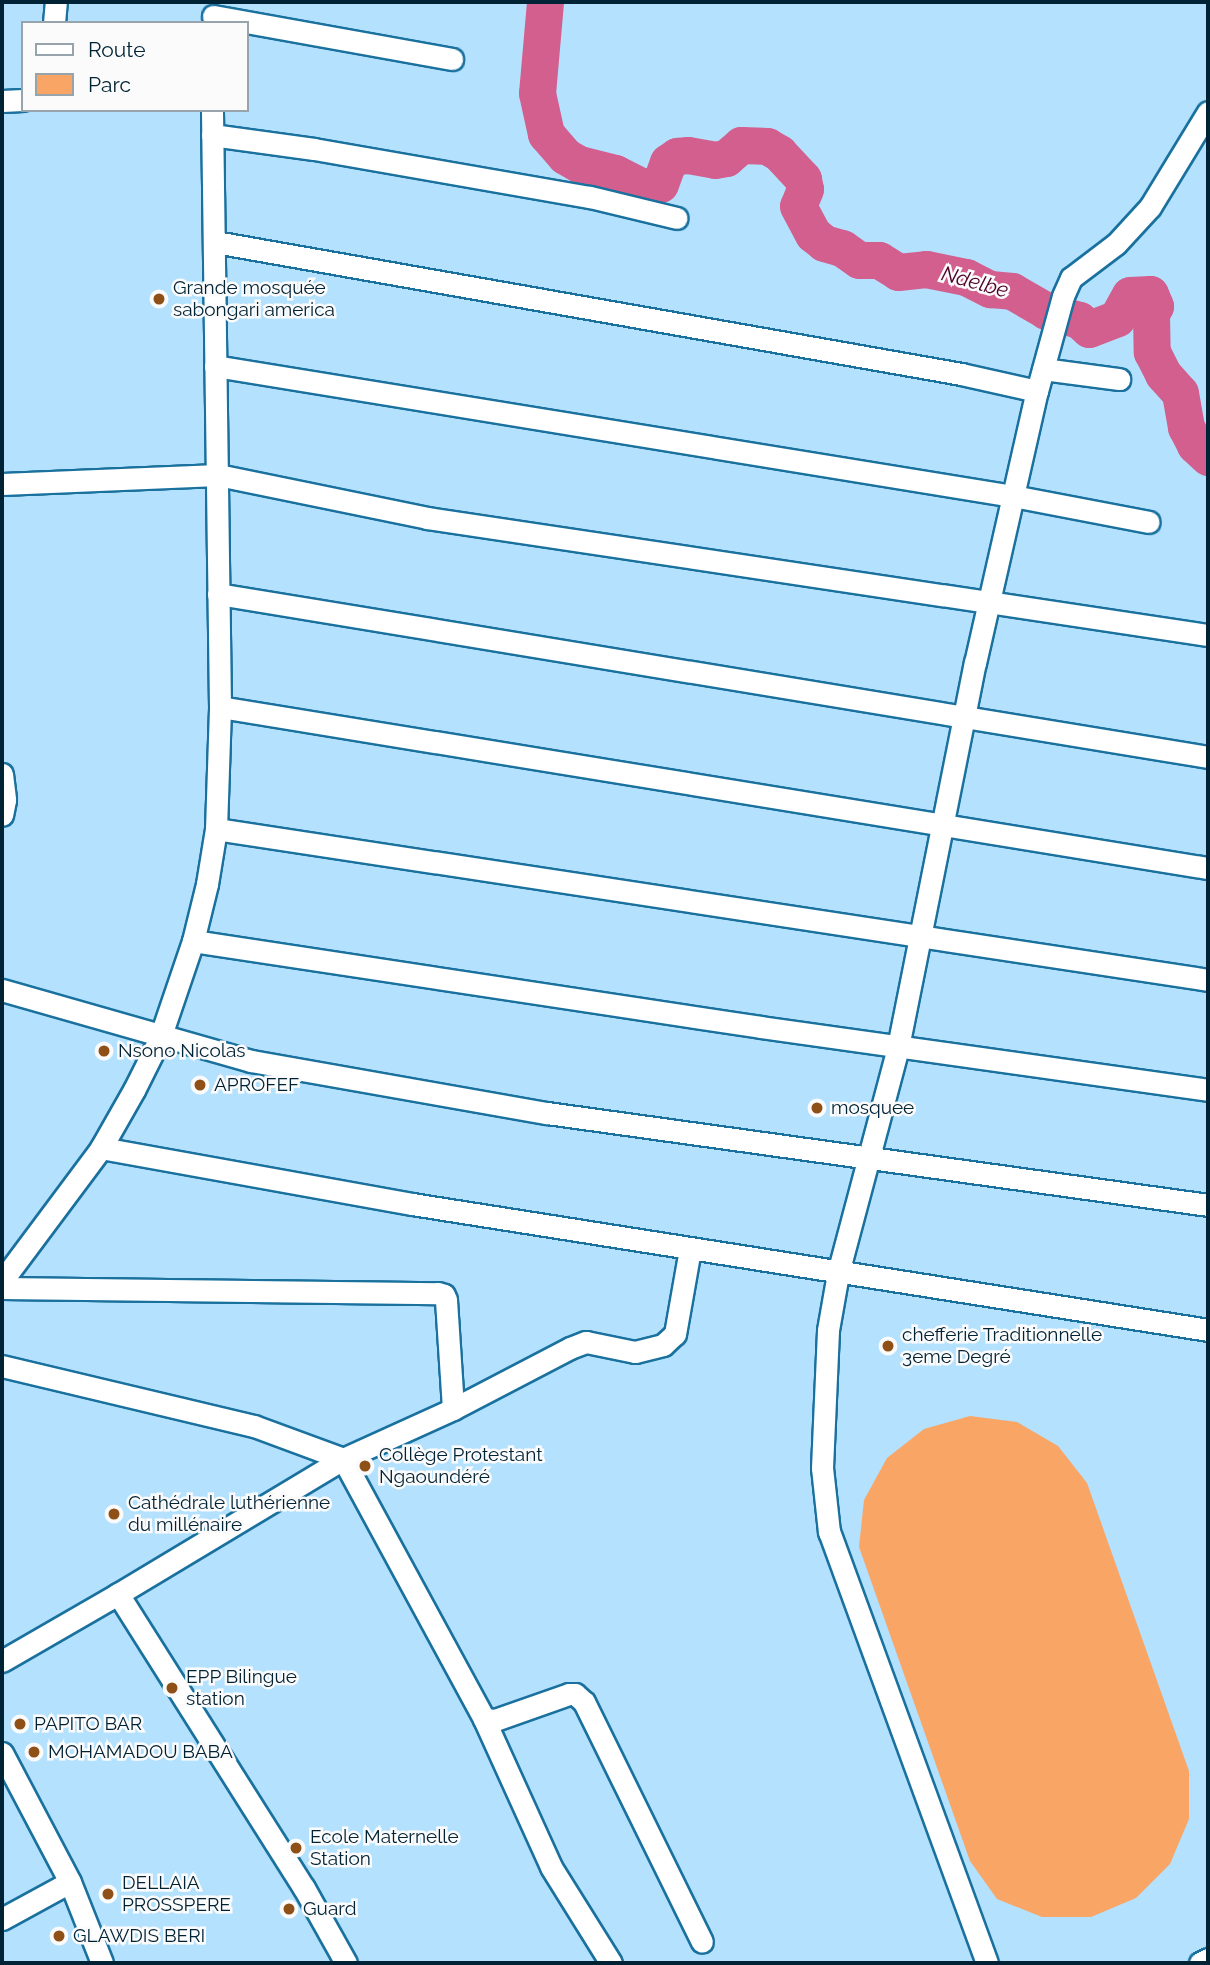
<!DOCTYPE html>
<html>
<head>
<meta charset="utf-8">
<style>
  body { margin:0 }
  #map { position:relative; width:1210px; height:1965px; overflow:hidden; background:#b3e1fe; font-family:Raleway,sans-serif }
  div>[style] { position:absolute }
  .green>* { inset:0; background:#f9a565 }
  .river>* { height:37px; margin:-18.5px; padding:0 18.5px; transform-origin:18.5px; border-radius:18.5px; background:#d35f8e }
  .roads { filter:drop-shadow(2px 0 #1a719e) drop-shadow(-2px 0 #1a719e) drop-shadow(0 2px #1a719e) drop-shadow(0 -2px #1a719e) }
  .street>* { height:21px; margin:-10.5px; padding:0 10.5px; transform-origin:10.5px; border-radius:10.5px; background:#fff }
  .dots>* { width:19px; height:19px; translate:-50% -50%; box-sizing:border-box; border:4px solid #fbfbfb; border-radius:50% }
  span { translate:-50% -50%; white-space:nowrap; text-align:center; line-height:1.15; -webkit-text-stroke:5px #fbfbfb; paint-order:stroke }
  .poi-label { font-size:19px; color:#002235 }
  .left { translate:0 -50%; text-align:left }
  .water-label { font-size:21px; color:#4f032a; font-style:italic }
  .frame { position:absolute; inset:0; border:4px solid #002235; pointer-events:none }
  .legend { position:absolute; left:21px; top:21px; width:228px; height:91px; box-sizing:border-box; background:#fbfbfb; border:2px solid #97a4ac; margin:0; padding:9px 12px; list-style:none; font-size:21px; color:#002235 }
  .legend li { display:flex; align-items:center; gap:14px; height:35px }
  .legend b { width:35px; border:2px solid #97a4ac }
</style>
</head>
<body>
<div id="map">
  <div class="green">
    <div style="clip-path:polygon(970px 1416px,1017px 1422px,1058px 1446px,1087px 1483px,1189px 1771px,1189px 1819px,1170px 1864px,1136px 1898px,1091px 1917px,1042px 1917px,997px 1899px,970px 1861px,859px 1547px,864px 1500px,887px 1458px,924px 1429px)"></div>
  </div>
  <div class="river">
    <div style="left:545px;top:2px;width:91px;rotate:95deg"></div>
    <div style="left:537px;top:93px;width:42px;rotate:77.6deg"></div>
    <div style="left:546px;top:134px;width:29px;rotate:49deg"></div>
    <div style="left:565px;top:156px;width:16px;rotate:30deg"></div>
    <div style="left:579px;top:164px;width:37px;rotate:14deg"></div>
    <div style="left:615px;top:173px;width:31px;rotate:27deg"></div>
    <div style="left:643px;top:187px;width:17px;rotate:-10deg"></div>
    <div style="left:660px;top:184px;width:23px;rotate:-70deg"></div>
    <div style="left:668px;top:162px;width:11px;rotate:-34deg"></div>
    <div style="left:677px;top:156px;width:11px;rotate:-5deg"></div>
    <div style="left:688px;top:155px;width:27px;rotate:10deg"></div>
    <div style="left:715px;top:160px;width:11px;rotate:-10deg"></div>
    <div style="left:726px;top:158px;width:20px;rotate:-41deg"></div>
    <div style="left:741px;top:145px;width:26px;rotate:2deg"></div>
    <div style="left:767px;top:146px;width:14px;rotate:30deg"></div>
    <div style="left:779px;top:153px;width:35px;rotate:47deg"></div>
    <div style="left:803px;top:179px;width:10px;rotate:79deg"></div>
    <div style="left:805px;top:189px;width:18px;rotate:112deg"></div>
    <div style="left:798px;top:206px;width:32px;rotate:62deg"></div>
    <div style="left:813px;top:234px;width:14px;rotate:39deg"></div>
    <div style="left:824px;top:243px;width:19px;rotate:16deg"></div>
    <div style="left:842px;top:248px;width:21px;rotate:35deg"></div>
    <div style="left:859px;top:260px;width:20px"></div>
    <div style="left:879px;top:260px;width:22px;rotate:32deg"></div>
    <div style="left:898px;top:272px;width:28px;rotate:-6deg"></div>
    <div style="left:926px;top:269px;width:41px;rotate:11.3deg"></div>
    <div style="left:966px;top:277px;width:27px;rotate:27deg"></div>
    <div style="left:990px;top:289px;width:22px;rotate:5deg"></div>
    <div style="left:1012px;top:291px;width:39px;rotate:30deg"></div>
    <div style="left:1046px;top:311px;width:34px;rotate:15deg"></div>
    <div style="left:1079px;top:320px;width:13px;rotate:42deg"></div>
    <div style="left:1089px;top:329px;width:30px;rotate:-21deg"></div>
    <div style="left:1117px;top:318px;width:26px;rotate:-61deg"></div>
    <div style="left:1130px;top:295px;width:20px;rotate:-3deg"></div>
    <div style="left:1150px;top:294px;width:13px;rotate:67deg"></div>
    <div style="left:1155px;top:306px;width:8px;rotate:120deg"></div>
    <div style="left:1151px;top:313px;width:39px;rotate:89deg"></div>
    <div style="left:1152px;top:352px;width:25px;rotate:63deg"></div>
    <div style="left:1163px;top:374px;width:25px;rotate:48deg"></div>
    <div style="left:1180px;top:393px;width:35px;rotate:80deg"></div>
    <div style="left:1186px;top:427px;width:20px;rotate:63deg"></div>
    <div style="left:1195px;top:445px;width:18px;rotate:43deg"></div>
  </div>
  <div class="roads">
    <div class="street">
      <div style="left:213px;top:16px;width:243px;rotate:10.2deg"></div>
      <div style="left:54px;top:23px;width:21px;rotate:-85deg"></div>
      <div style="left:2px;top:101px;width:21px;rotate:-3deg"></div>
      <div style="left:212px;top:135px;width:103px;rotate:7.8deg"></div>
      <div style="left:314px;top:149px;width:280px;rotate:9.9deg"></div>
      <div style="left:590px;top:197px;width:89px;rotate:13.6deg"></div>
      <div style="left:215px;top:242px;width:758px;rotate:10.03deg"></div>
      <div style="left:961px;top:374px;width:78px;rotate:12.6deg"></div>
      <div style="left:215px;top:366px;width:809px;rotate:9.25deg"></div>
      <div style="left:1013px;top:496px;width:138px;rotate:10.8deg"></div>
      <div style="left:1043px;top:369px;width:77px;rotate:7.5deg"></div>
      <div style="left:2px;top:484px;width:216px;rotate:-2.4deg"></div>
      <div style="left:218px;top:475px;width:213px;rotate:11.6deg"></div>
      <div style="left:427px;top:518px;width:790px;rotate:8.52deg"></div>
      <div style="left:218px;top:594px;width:1003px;rotate:9.35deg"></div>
      <div style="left:220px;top:707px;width:1001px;rotate:9.26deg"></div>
      <div style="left:2px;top:774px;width:26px;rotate:83deg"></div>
      <div style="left:5px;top:800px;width:15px;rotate:101deg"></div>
      <div style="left:216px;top:829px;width:1003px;rotate:8.65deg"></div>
      <div style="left:193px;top:941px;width:574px;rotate:8.61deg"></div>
      <div style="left:761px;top:1027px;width:451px;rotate:8deg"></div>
      <div style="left:2px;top:990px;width:259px;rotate:15.9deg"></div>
      <div style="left:251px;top:1061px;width:301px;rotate:10deg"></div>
      <div style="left:547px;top:1113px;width:667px;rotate:7.92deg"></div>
      <div style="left:101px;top:1148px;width:316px;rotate:10.2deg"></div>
      <div style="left:412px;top:1204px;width:806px;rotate:8.99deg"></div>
      <div style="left:2px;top:1281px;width:166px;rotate:-53.3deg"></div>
      <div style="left:101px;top:1148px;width:67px;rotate:-60.4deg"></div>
      <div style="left:134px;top:1090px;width:58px;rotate:-63.4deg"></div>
      <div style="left:160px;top:1038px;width:102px;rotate:-71.2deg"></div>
      <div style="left:193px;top:941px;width:59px;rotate:-76.2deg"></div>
      <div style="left:207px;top:884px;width:56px;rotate:-80.7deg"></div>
      <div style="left:216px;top:829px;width:122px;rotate:-88.1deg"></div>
      <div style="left:220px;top:707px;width:597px;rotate:-90.77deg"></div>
      <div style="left:2px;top:1288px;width:436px;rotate:0.7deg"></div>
      <div style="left:438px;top:1293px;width:6px;rotate:18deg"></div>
      <div style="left:444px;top:1295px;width:5px;rotate:68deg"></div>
      <div style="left:446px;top:1300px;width:109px;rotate:86.3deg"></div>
      <div style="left:2px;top:1366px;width:259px;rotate:13.4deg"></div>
      <div style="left:254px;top:1426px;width:95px;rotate:20.3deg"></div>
      <div style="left:343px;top:1459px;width:121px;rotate:-24.4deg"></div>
      <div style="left:453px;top:1409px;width:132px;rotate:-27.5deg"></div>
      <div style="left:570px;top:1348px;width:17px;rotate:-21deg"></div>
      <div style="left:586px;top:1342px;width:50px;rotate:11.5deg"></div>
      <div style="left:635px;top:1352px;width:29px;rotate:-14deg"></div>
      <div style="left:663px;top:1345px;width:16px;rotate:-43deg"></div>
      <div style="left:675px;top:1334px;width:86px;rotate:-80deg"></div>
      <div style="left:118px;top:1594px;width:262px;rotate:-31deg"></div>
      <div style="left:343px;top:1459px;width:296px;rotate:61.5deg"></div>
      <div style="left:484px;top:1719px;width:11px;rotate:5deg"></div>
      <div style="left:495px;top:1720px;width:78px;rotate:-19.4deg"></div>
      <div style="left:569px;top:1694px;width:6px"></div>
      <div style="left:575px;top:1694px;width:12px;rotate:42deg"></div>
      <div style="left:584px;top:1702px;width:267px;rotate:63.8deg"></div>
      <div style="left:2px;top:1661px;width:134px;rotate:-30deg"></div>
      <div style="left:118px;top:1594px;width:348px;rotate:57.7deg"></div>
      <div style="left:304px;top:1888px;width:86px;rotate:60.8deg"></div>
      <div style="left:484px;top:1719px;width:162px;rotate:65.6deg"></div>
      <div style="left:551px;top:1867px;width:113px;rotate:58deg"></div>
      <div style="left:2px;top:1753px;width:146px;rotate:62.2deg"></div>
      <div style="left:70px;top:1882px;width:87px;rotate:68.4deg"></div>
      <div style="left:2px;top:1919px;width:77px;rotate:-28.6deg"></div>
      <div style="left:987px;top:1963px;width:459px;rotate:-110.1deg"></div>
      <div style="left:829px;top:1532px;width:64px;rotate:-96.2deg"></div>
      <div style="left:822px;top:1468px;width:138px;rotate:-87.5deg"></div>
      <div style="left:828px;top:1330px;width:58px;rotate:-80deg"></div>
      <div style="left:838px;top:1273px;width:234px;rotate:-75.1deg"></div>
      <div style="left:898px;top:1047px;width:392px;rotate:-78.7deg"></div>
      <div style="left:975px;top:663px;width:279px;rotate:-77.2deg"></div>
      <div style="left:1037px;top:391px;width:98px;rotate:-74.7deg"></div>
      <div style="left:1063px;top:296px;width:20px;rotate:-66deg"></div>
      <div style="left:1071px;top:278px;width:56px;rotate:-37.1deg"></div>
      <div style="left:1116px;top:244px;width:50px;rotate:-47.4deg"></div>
      <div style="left:1150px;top:207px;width:111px;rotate:-58.6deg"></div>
      <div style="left:1200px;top:1963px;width:9px;rotate:-27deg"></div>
    </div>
  </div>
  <div class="dots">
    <div style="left:159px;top:299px;background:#8f5018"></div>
    <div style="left:104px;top:1051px;background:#8f5018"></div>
    <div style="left:200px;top:1085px;background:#8f5018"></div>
    <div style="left:817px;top:1108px;background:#8f5018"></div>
    <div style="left:888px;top:1346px;background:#8f5018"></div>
    <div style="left:365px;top:1466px;background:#8f5018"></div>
    <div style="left:114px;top:1514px;background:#8f5018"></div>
    <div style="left:172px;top:1688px;background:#8f5018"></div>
    <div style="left:20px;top:1724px;background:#8f5018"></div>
    <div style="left:34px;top:1752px;background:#8f5018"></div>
    <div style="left:296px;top:1848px;background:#8f5018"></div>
    <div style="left:108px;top:1894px;background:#8f5018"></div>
    <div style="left:289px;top:1909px;background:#8f5018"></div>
    <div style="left:59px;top:1936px;background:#8f5018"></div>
  </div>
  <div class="poi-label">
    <span class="left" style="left:173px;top:299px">Grande mosquée<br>sabongari america</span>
    <span class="left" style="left:118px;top:1051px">Nsono Nicolas</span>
    <span class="left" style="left:214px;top:1085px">APROFEF</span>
    <span class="left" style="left:831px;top:1108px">mosquee</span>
    <span class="left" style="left:902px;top:1346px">chefferie Traditionnelle<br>3eme Degré</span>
    <span class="left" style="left:379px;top:1466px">Collège Protestant<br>Ngaoundéré</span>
    <span class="left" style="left:128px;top:1514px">Cathédrale luthérienne<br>du millénaire</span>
    <span class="left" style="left:186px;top:1688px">EPP Bilingue<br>station</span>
    <span class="left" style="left:34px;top:1724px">PAPITO BAR</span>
    <span class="left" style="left:48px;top:1752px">MOHAMADOU BABA</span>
    <span class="left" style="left:310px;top:1848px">Ecole Maternelle<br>Station</span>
    <span class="left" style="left:122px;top:1894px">DELLAIA<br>PROSSPERE</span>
    <span class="left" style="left:303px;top:1909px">Guard</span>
    <span class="left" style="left:73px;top:1936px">GLAWDIS BERI</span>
  </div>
  <div class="water-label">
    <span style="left:975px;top:282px;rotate:15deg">Ndelbe</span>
  </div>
  <div class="frame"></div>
  <ul class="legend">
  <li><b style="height:9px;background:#fff"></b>Route</li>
  <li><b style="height:19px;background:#f9a565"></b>Parc</li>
  </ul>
</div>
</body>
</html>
